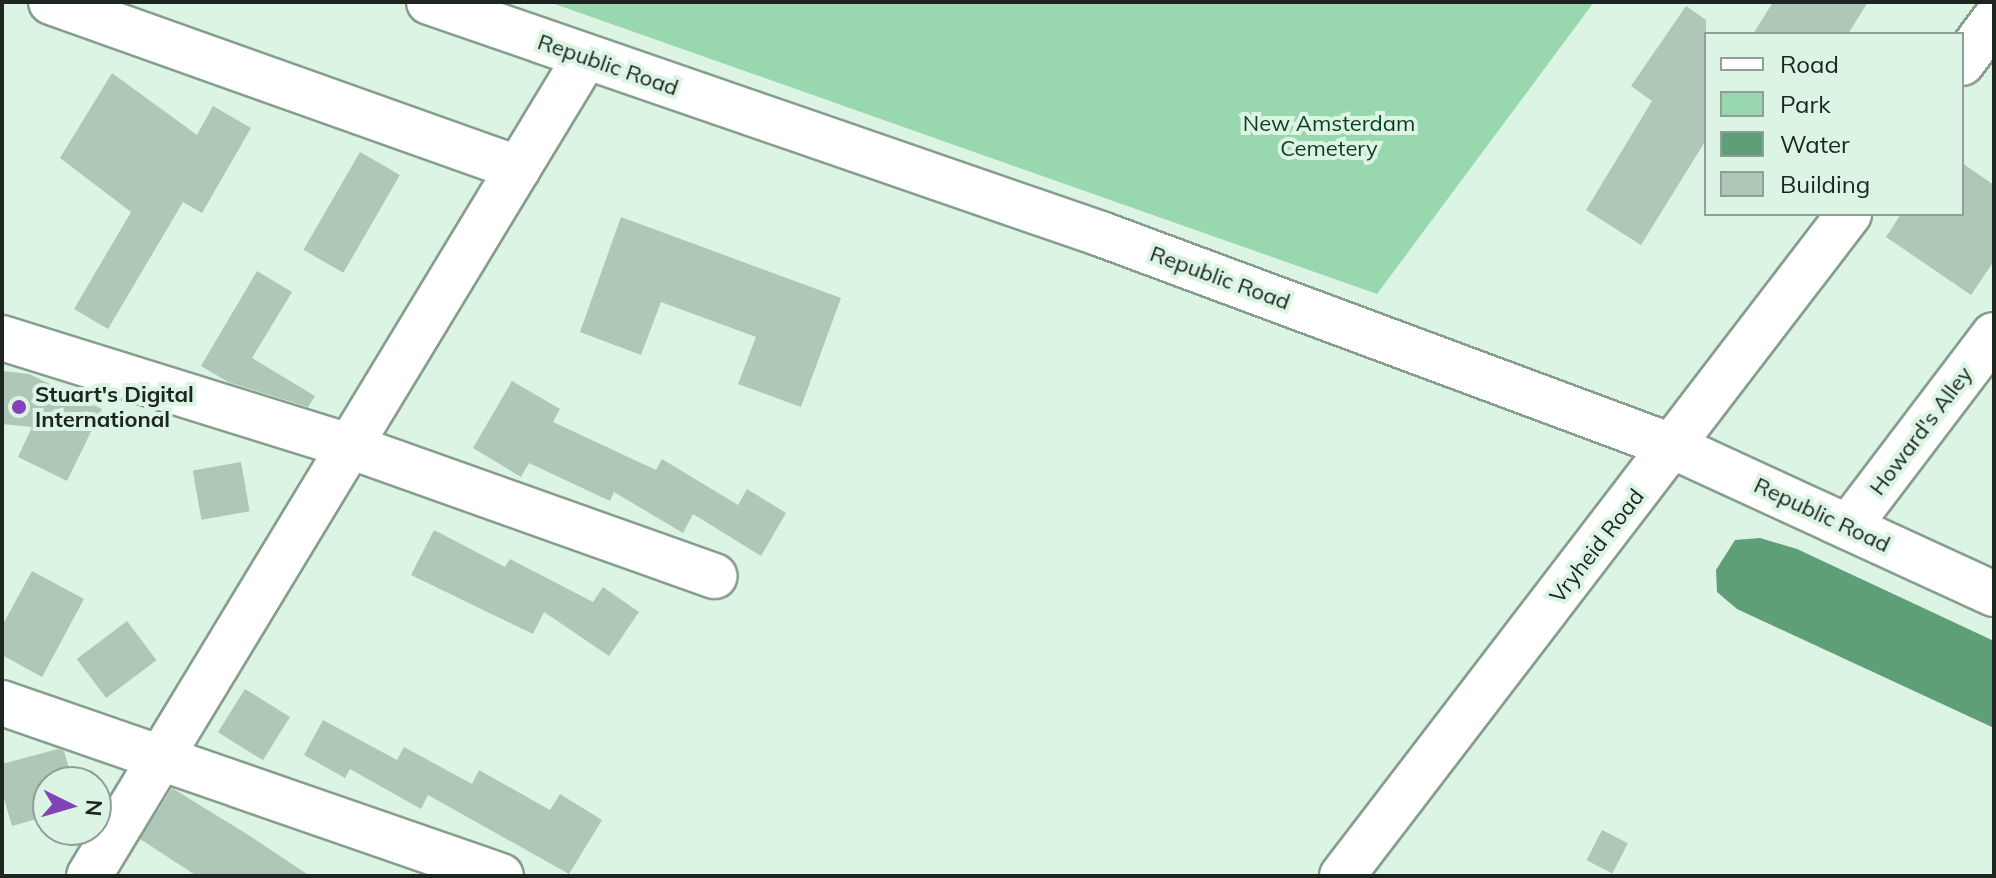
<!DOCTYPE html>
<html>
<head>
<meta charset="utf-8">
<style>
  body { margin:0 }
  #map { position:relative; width:1996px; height:878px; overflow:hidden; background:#dbf4e3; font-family:Mulish,sans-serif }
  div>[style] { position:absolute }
  .green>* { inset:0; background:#99d7ae }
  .water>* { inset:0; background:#5f9f77 }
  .building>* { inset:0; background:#afc7b6; transform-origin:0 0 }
  .roads { filter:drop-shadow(2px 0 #879e8e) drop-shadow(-2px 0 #879e8e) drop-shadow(0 2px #879e8e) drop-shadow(0 -2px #879e8e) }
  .minor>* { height:44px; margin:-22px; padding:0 22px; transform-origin:22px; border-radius:22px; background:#fff }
  .dots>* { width:22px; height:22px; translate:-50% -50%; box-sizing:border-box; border:4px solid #dbf4e3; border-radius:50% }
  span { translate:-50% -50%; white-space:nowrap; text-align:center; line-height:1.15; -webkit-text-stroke:8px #dbf4e3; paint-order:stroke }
  .street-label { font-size:22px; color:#1c251f }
  .park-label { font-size:22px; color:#0b3e23 }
  .poi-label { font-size:22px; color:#1c251f; font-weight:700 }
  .left { translate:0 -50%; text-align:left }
  .frame { position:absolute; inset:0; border:4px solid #1c251f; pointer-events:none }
  .legend { position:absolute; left:1704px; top:32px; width:260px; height:184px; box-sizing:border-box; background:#dbf4e3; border:2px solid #8fa195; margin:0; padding:10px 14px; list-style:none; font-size:24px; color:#1c251f }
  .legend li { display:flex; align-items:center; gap:16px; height:40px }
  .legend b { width:40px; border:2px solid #8fa195 }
  .north { position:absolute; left:32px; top:766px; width:80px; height:80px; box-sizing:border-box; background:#dbf4e3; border:2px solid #8fa195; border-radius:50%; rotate:95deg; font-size:22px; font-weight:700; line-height:32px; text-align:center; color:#1c251f }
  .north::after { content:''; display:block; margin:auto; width:28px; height:36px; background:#8143b8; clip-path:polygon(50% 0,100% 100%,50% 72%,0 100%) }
</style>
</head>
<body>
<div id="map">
  <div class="green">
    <div style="clip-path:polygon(549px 2px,1594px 2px,1377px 294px)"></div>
  </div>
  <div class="water">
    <div style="clip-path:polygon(1760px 538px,1797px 549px,1994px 641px,1994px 728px,1737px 609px,1717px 592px,1716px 570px,1735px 540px)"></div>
  </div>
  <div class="building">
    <div style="clip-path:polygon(1773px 2px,1868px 2px,1848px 34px,1753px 34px)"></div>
    <div style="clip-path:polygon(1686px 6px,1706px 20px,1706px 140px,1641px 245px,1586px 210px,1652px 101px,1631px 86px)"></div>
    <div style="clip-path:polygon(112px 73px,197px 135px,213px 106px,251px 128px,202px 213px,183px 202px,108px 329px,74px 309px,131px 212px,60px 158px)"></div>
    <div style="left:360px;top:152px;width:46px;height:113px;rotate:30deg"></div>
    <div style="clip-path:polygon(1962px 163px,1994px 185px,1994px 261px,1971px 295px,1886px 237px,1901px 214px,1962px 214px)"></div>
    <div style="clip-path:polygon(621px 217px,841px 298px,801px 407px,738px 384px,756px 337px,661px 302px,641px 355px,580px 332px)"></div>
    <div style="clip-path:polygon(257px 271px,292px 292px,252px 358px,315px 396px,308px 407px,228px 382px,201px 366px)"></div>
    <div style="clip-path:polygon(2px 371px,29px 374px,102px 409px,67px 481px,18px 457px,32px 427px,2px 424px)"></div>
    <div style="clip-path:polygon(512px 381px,560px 409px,553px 422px,656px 470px,662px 459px,738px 505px,747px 489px,786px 513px,761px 556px,693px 514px,683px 533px,614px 492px,610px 501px,529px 463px,521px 477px,473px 448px)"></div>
    <div style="left:241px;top:462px;width:50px;height:49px;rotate:80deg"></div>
    <div style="clip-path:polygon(434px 530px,505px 567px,510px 559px,593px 602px,603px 587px,639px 612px,609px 656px,544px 612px,533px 634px,411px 575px)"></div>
    <div style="clip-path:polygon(32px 571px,84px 599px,42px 677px,2px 655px,2px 626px)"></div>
    <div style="left:127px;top:621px;width:49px;height:63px;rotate:53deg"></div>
    <div style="left:245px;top:689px;width:53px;height:51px;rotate:32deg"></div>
    <div style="clip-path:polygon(323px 720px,397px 760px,404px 747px,472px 784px,479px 770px,550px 810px,560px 794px,602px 820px,569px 874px,428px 795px,421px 809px,350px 769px,345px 778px,304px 755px)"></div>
    <div style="clip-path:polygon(58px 749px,64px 751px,73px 782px,48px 782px,48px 816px,12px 826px,2px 792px,2px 764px)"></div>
    <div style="clip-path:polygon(172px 788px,250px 836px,310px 876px,197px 876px,140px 839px)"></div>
    <div style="left:1602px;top:830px;width:29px;height:34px;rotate:27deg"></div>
  </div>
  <div class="roads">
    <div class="minor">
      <div style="left:51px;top:2px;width:496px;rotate:19.6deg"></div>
      <div style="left:429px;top:2px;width:711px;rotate:19.05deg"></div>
      <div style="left:1101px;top:234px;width:611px;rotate:20.39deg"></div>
      <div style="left:1674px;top:447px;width:352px;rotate:24.7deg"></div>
      <div style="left:1962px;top:63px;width:54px;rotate:-53.3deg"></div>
      <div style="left:2px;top:338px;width:363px;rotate:17.3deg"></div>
      <div style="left:349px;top:446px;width:388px;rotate:19.6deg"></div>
      <div style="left:1848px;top:527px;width:241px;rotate:-52.8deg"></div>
      <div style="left:2px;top:703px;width:528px;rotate:19.12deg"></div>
      <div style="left:89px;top:876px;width:957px;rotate:-58.77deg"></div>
      <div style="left:1342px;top:876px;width:834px;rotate:-52.55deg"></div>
    </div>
  </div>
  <div class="dots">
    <div style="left:19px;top:407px;background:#8143b8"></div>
  </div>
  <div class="street-label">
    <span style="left:608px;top:65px;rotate:19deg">Republic Road</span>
    <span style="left:1220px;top:278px;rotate:20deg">Republic Road</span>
    <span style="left:1921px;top:431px;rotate:-53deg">Howard's Alley</span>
    <span style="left:1822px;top:515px;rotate:25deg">Republic Road</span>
    <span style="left:1597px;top:546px;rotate:-52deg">Vryheid Road</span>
  </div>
  <div class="park-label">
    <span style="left:1329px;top:136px">New Amsterdam<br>Cemetery</span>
  </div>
  <div class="poi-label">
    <span class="left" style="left:35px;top:407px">Stuart's Digital<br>International</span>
  </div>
  <div class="frame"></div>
  <ul class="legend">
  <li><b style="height:10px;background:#fff"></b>Road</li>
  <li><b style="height:22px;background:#99d7ae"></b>Park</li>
  <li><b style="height:22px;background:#5f9f77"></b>Water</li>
  <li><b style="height:22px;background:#afc7b6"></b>Building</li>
  </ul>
  <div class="north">N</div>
</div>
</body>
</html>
